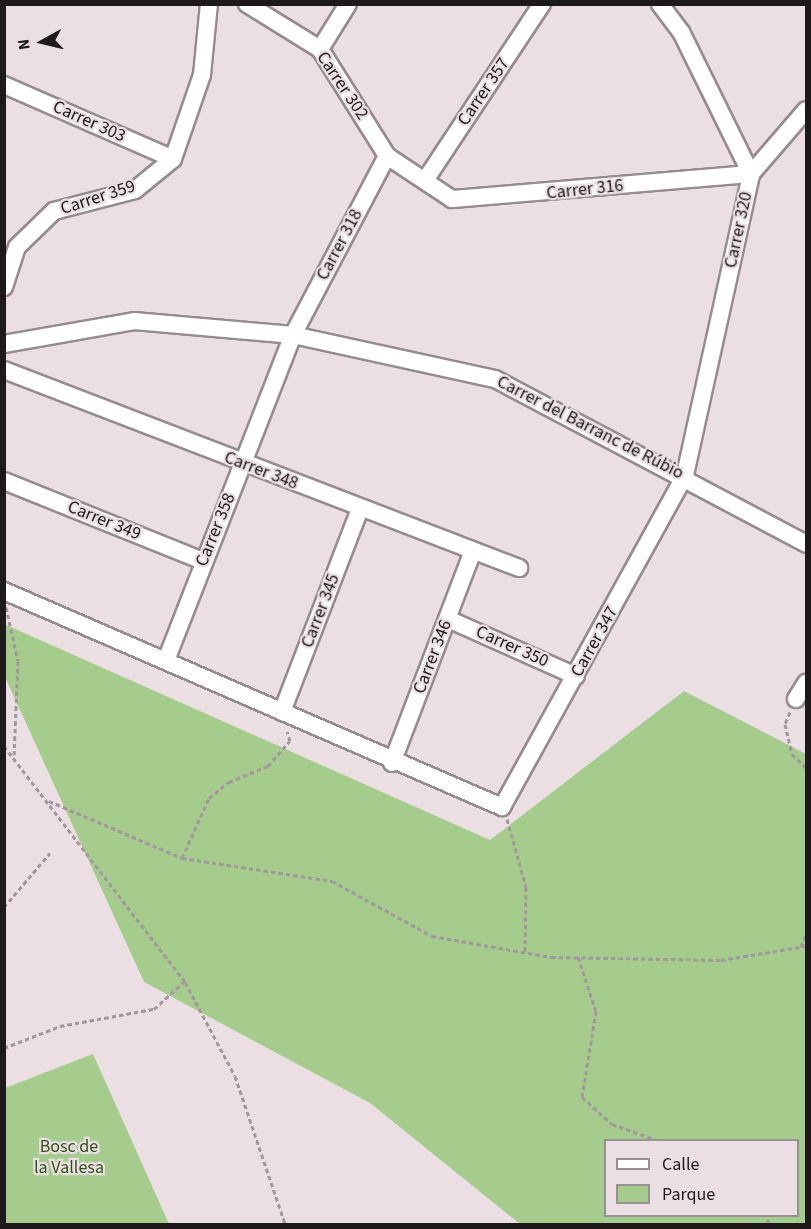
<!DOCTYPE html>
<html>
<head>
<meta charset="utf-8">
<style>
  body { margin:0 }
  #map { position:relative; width:811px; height:1229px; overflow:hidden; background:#ebdfe4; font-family:"Source Sans 3",sans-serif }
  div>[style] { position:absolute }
  .green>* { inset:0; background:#a5cc8d }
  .path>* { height:3px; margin-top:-1.5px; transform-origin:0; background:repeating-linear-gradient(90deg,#a2989c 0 4.5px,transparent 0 7.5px) }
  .roads { filter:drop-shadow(2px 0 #968b8f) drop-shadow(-2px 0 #968b8f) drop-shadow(0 2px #968b8f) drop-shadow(0 -2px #968b8f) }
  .minor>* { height:16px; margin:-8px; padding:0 8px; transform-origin:8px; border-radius:8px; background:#fff }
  span { translate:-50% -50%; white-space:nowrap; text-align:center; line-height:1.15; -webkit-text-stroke:4.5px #ebdfe4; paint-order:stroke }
  .street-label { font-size:18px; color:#1e191b }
  .park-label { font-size:18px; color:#325319 }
  .frame { position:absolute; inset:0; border:6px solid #1e191b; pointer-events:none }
  .legend { position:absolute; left:604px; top:1139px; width:195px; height:78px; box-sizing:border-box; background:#ebdfe4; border:2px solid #999094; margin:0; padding:8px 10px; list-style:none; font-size:18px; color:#1e191b }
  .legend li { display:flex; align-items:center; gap:12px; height:30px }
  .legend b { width:30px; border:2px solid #999094 }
  .north { position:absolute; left:12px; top:12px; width:60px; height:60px; -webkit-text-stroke:4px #ebdfe4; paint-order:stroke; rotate:262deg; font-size:16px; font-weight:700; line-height:24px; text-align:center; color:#1e191b }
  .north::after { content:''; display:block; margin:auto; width:21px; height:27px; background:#1e191b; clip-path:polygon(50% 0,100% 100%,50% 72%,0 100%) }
</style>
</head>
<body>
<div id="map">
  <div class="green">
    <div style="clip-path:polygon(evenodd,4px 624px,490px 840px,684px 691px,806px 754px,806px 1224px,520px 1224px,370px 1103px,144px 982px,5px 677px,4px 624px,606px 1140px,798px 1140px,798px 1216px,606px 1216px,606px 1140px)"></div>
    <div style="clip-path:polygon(93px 1054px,169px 1224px,5px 1224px,5px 1088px)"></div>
  </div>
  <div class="path">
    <div style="left:6px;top:607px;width:55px;rotate:77.5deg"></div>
    <div style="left:18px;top:661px;width:94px;rotate:92.4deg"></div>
    <div style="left:790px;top:712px;width:13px;rotate:113deg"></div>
    <div style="left:785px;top:724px;width:31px;rotate:77deg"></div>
    <div style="left:792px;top:754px;width:20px;rotate:45deg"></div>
    <div style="left:4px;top:746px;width:297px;rotate:52.5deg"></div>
    <div style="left:185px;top:982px;width:106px;rotate:62deg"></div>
    <div style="left:235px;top:1076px;width:156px;rotate:71.3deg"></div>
    <div style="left:49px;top:801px;width:145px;rotate:23.2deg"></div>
    <div style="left:182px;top:858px;width:152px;rotate:8.7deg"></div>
    <div style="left:332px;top:881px;width:114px;rotate:28.8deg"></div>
    <div style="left:432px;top:936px;width:121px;rotate:10deg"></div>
    <div style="left:551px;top:957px;width:170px;rotate:1deg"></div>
    <div style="left:721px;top:960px;width:86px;rotate:-9.4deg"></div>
    <div style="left:507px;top:819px;width:71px;rotate:74.4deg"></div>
    <div style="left:526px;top:887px;width:65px;rotate:90.9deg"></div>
    <div style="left:182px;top:858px;width:66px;rotate:-65.8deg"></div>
    <div style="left:209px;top:798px;width:26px;rotate:-39deg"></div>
    <div style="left:229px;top:782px;width:42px;rotate:-22.3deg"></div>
    <div style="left:268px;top:766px;width:33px;rotate:-49deg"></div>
    <div style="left:290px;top:741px;width:10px;rotate:-107deg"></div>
    <div style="left:4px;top:907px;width:71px;rotate:-49.6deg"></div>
    <div style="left:801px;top:947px;width:14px;rotate:-69deg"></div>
    <div style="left:578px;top:957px;width:57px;rotate:71.6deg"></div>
    <div style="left:596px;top:1011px;width:87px;rotate:99.2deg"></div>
    <div style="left:582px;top:1097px;width:40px;rotate:42deg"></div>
    <div style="left:612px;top:1124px;width:48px;rotate:19.6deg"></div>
    <div style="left:4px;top:1048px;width:60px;rotate:-21.4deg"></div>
    <div style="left:60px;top:1026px;width:96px;rotate:-10.3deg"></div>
    <div style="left:154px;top:1009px;width:40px;rotate:-42deg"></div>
    <div style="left:768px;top:1224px;width:8px;rotate:-90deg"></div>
  </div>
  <div class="roads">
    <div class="minor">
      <div style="left:247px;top:4px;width:86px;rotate:31.7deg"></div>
      <div style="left:320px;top:49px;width:126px;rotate:57.9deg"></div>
      <div style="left:387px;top:156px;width:78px;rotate:33.5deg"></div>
      <div style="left:452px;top:199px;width:300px;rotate:-4.8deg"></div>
      <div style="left:751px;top:174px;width:84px;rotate:-49.3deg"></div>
      <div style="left:320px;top:49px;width:53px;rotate:-58.1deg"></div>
      <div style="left:4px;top:85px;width:184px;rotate:23.6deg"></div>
      <div style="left:426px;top:179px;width:210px;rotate:-56.5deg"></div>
      <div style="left:4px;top:287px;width:42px;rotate:-72deg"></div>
      <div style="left:17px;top:247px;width:52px;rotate:-44.2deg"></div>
      <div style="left:54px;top:211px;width:84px;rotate:-14.5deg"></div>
      <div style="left:135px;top:190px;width:49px;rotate:-39.2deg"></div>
      <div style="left:173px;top:159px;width:89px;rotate:-71deg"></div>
      <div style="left:202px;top:75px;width:71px;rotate:-84.4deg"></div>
      <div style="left:4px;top:344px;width:132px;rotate:-10deg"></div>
      <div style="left:134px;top:321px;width:160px;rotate:5deg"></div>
      <div style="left:293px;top:335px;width:207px;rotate:12.3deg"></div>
      <div style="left:495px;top:379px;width:352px;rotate:27.9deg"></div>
      <div style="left:4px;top:370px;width:552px;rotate:21.03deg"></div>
      <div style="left:4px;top:481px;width:214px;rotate:21.9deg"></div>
      <div style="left:4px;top:591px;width:543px;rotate:23.45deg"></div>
      <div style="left:502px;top:807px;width:379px;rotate:-61.1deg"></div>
      <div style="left:685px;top:475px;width:308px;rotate:-77.6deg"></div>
      <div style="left:751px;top:174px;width:158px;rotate:-116.2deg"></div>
      <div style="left:681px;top:32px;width:35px;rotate:-127deg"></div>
      <div style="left:448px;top:619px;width:140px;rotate:24deg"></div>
      <div style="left:167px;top:658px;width:347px;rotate:-68.7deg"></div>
      <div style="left:293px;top:335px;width:202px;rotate:-62.3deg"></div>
      <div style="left:796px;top:699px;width:19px;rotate:-58deg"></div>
      <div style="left:282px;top:712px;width:217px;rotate:-69deg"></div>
      <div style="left:392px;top:763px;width:227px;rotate:-69.1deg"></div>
    </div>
  </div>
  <div class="street-label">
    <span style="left:342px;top:86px;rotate:56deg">Carrer 302</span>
    <span style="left:484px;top:92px;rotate:-56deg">Carrer 357</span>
    <span style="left:89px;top:122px;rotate:24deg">Carrer 303</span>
    <span style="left:585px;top:190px;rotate:-6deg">Carrer 316</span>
    <span style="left:98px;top:198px;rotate:-18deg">Carrer 359</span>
    <span style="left:739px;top:230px;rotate:-78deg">Carrer 320</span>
    <span style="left:340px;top:245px;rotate:-62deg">Carrer 318</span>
    <span style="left:590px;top:428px;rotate:27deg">Carrer del Barranc de Rúbio</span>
    <span style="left:261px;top:471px;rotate:21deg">Carrer 348</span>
    <span style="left:104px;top:521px;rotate:22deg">Carrer 349</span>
    <span style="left:216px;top:530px;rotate:-68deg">Carrer 358</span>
    <span style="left:321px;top:611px;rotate:-69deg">Carrer 345</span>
    <span style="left:595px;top:642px;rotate:-61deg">Carrer 347</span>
    <span style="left:512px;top:647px;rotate:24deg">Carrer 350</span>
    <span style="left:433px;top:657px;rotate:-69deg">Carrer 346</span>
  </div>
  <div class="park-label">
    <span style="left:69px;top:1158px">Bosc de<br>la Vallesa</span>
  </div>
  <div class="frame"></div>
  <ul class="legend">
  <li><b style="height:8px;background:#fff"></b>Calle</li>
  <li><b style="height:16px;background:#a5cc8d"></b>Parque</li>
  </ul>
  <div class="north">N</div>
</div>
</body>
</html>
